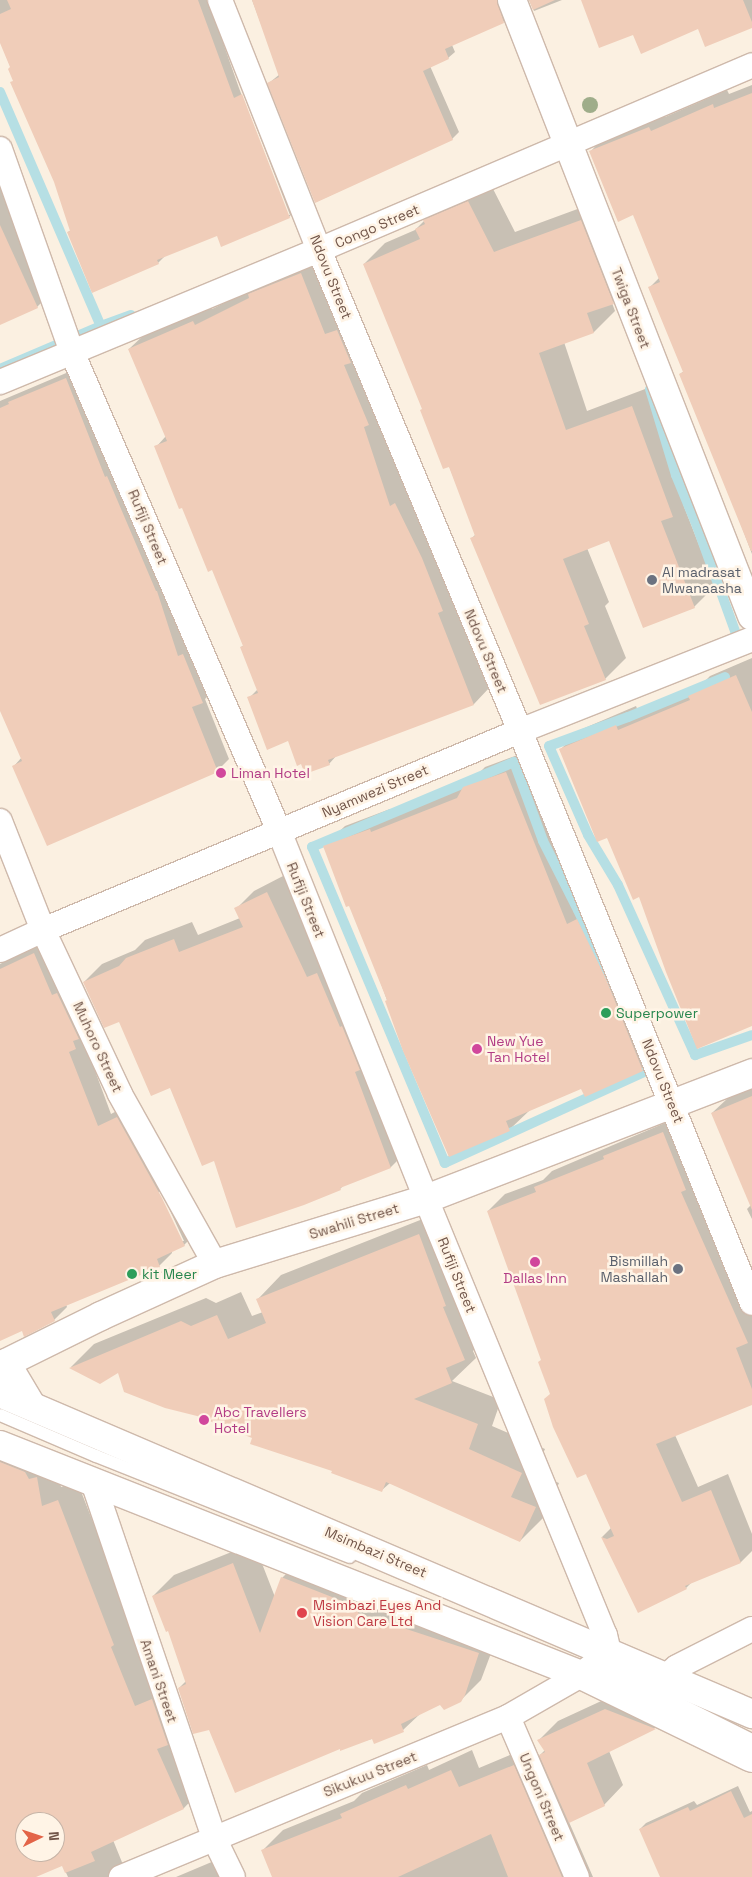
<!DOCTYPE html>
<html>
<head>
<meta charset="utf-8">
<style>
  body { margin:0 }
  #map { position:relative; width:752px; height:1877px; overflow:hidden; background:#fbf0e1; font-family:"Space Grotesk",sans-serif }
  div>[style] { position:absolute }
  .shadow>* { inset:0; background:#0003 }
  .stream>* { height:10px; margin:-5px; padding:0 5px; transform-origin:5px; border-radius:5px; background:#b6dfe4 }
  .building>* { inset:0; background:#f0cdb9 }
  .roads { filter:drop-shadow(1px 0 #ceb9ab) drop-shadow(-1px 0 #ceb9ab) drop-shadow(0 1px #ceb9ab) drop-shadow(0 -1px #ceb9ab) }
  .lane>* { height:12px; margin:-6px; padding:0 6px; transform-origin:6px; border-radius:6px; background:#fff }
  .street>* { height:24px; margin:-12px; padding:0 12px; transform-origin:12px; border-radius:12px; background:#fff }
  .secondary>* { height:28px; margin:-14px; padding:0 14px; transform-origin:14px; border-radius:14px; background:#fff }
  .trees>* { width:16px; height:16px; margin:-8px; border-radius:50%; background:#9fad8a }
  .dots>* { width:14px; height:14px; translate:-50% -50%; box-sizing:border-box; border:2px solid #fff4e6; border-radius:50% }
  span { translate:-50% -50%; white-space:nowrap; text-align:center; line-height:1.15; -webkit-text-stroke:5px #fff4e6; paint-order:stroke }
  .street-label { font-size:14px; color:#715549 }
  .worship-label { font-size:14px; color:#5b616d }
  .left { translate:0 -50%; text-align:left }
  .right { translate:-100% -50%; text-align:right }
  .hotel-label { font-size:14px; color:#b23c85 }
  .leisure-label { font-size:14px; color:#27864d }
  .health-label { font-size:14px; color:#be3a42 }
  .north { position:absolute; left:15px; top:1812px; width:50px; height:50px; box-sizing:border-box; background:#fff4e6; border:1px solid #c6b4a7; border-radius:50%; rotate:86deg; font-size:14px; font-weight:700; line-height:20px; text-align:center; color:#715549 }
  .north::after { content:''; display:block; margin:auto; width:18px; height:22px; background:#e36448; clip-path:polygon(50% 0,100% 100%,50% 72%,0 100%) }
</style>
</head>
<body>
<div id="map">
  <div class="shadow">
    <div style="clip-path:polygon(0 0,208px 0,239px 88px,287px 215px,290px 215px,242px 90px,250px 87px,297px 209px,289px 217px,217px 234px,166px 255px,158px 263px,68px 232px,71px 230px,55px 181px,0 40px)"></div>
    <div style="clip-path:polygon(252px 0,506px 0,510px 15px,503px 22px,452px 45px,455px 52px,448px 58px,430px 66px,459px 132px,452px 139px,316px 202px,269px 83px,280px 74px)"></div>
    <div style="clip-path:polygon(529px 0,562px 0,534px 11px)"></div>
    <div style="clip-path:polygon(582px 0,752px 0,752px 27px,699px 28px,633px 33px)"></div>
    <div style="clip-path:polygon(752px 85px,752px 554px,715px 456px,680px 374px,684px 371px,649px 288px,660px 277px,634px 214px,591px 151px,605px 136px,664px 113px,665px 117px,727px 90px,729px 94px)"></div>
    <div style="clip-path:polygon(0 171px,47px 297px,37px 307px,0 323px)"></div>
    <div style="clip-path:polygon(489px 181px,515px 232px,602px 200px,634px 282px,612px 303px,615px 311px,594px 332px,564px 342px,587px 411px,653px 386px,693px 495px,683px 504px,715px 586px,694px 607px,610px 540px,587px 548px,609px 602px,605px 606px,626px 658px,605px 679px,472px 538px,476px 534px,449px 466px,423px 408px,364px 264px,385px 243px,415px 230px,445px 200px)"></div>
    <div style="clip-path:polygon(318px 257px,490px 687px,474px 704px,337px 755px,329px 764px,289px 740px,249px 698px,258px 689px,241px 647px,244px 645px,213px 568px,156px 447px,166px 436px,129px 349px,146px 333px,210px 305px,212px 309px)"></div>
    <div style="clip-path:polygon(78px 368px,214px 690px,205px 699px,229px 759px,217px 771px,14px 766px,22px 757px,0 708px,0 401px)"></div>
    <div style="clip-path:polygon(752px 658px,752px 1024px,639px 896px,560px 750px,580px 730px,636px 706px,638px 711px,701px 685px,710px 676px)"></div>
    <div style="clip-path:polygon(526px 752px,625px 958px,662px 1049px,642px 1070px,582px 1087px,530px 1110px,509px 1130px,405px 1050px,366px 942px,324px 846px,345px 826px,390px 809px,391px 812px,470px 782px,485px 767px)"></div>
    <div style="clip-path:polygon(285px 875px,409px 1149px,391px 1167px,344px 1185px,340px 1189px,215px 1160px,171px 1086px,119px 1020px,84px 982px,102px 964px,135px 950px,145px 940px,192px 922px,198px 935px,240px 918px,236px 909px,254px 891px)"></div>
    <div style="clip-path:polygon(evenodd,47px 941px,111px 1114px,130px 1104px,197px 1232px,184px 1245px,172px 1251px,172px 1253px,159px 1266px,66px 1304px,67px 1307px,54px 1320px,22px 1330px,0 1339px,0 964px,47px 941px,161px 1191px,184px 1241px,181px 1241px,158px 1192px,161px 1191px)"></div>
    <div style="clip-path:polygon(752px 1087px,752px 1219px,747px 1209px,751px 1205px,712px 1113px,729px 1097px)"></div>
    <div style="clip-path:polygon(679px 1117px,752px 1300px,752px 1404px,675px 1435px,698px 1487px,728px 1474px,752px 1534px,752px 1551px,741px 1562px,692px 1582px,686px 1588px,638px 1611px,602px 1537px,611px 1528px,552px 1394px,542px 1359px,488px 1211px,505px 1194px,543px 1180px,552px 1171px)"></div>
    <div style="clip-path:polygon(443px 1211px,488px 1335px,473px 1351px,476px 1358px,452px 1381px,501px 1400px,492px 1426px,545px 1449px,534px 1473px,559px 1483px,544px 1517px,520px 1541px,390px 1483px,382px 1490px,253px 1437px,119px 1371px,71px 1367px,94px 1344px,206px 1298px,216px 1303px,241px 1292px,252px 1316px,263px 1312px,258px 1299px,281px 1275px)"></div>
    <div style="clip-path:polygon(evenodd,0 1434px,56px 1459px,61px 1487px,77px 1481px,133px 1625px,203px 1788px,184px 1808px,113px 1840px,128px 1877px,68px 1877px,62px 1864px,33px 1877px,0 1877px,0 1434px,25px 1822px,55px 1822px,55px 1852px,25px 1852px,25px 1822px)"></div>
    <div style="clip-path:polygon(254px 1543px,275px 1597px,282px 1578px,303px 1557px,499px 1632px,481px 1680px,460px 1701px,441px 1703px,421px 1713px,403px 1730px,340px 1748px,209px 1728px,179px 1688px,186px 1681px,169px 1629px,153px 1596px,174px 1575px)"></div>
    <div style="clip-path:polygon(625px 1690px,674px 1709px,655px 1728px,609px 1751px,623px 1785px,604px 1805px,569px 1822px,593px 1877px,273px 1877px,263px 1850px,283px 1830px,354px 1801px,362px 1793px,427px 1765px,429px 1770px,472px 1750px,479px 1768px,534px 1745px,539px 1756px,545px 1750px,539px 1740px,558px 1721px)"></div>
    <div style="clip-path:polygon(738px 1786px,750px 1812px,752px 1811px,752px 1877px,661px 1877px,640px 1829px,646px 1823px,694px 1801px,697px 1805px)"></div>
    <div style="clip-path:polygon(233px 1853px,243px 1877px,176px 1877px)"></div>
  </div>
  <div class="stream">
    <div style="left:0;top:92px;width:255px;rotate:66.7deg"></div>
    <div style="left:101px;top:326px;width:32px;rotate:-20deg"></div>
    <div style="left:0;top:369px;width:110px;rotate:-23.1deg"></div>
    <div style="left:650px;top:389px;width:90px;rotate:73.2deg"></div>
    <div style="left:676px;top:475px;width:55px;rotate:67.6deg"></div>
    <div style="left:697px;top:526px;width:120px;rotate:70.1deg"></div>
    <div style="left:725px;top:677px;width:105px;rotate:157.6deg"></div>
    <div style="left:628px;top:717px;width:84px;rotate:159.8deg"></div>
    <div style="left:549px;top:746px;width:97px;rotate:66.3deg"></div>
    <div style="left:588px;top:835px;width:58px;rotate:59deg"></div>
    <div style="left:618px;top:885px;width:187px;rotate:65.6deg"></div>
    <div style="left:695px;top:1055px;width:60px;rotate:-19.3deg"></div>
    <div style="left:514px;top:762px;width:84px;rotate:69.8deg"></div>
    <div style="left:543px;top:841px;width:77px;rotate:63.1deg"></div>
    <div style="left:578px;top:910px;width:175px;rotate:64.6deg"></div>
    <div style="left:653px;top:1068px;width:229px;rotate:155.5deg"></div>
    <div style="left:445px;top:1163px;width:343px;rotate:-112.8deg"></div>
    <div style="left:312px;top:847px;width:219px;rotate:-22.8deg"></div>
  </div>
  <div class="building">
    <div style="clip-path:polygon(7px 0,198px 0,234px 98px,242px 94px,290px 218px,221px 247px,217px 236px,157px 260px,159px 264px,92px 293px,67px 232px,70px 231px,54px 182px,10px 82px,13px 81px,8px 69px,10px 67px,0 43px,0 14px,11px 9px)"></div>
    <div style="clip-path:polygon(252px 0,497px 0,504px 23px,445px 49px,449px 59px,423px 71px,453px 140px,315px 203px,267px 83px,279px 77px)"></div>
    <div style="clip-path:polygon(529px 0,555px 0,533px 10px)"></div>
    <div style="clip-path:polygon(581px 0,743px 0,752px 22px,752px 28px,705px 47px,698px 29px,641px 54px,633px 35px,599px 48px)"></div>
    <div style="clip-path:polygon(752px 93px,752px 551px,751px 551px,679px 374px,683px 372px,648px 287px,660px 282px,633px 215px,618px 222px,589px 151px,649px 127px,651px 131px,713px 104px,714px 108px)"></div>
    <div style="clip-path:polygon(468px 201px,494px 252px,581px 220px,614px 304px,587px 313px,594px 333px,539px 353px,566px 430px,632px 406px,673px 517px,661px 521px,695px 608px,643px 628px,609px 541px,563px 559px,589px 624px,584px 626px,606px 680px,540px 705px,470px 538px,475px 536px,449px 467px,443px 469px,420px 410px,422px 409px,363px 264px,420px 239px,415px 229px,425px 224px,423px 220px)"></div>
    <div style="clip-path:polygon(0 225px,38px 308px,0 325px)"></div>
    <div style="clip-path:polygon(301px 273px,325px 334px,337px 330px,351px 363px,344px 365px,369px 425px,364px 427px,390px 506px,395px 503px,422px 558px,443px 611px,438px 613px,474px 705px,328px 760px,330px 765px,305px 774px,301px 764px,297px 766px,288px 741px,267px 750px,247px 697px,258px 693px,240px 647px,243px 646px,212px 570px,208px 572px,182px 508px,179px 509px,154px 446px,167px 441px,128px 349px,193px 321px,195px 325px,249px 298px,248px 294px)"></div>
    <div style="clip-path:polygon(66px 378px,105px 477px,107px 476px,156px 591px,157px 591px,178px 656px,183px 654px,203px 703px,192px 707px,218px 772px,47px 846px,12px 766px,22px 761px,0 711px,0 408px,9px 404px,8px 402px)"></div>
    <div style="clip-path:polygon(736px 675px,752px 712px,752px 1026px,697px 1049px,666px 972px,639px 897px,633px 900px,607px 838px,597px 842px,559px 749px,616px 725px,618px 730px,690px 700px,688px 696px)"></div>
    <div style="clip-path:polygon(506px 772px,567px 924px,577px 919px,606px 979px,643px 1071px,585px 1097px,581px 1089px,506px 1121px,510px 1131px,449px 1157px,403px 1051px,385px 1001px,387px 1000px,349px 906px,346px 907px,323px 846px,370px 829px,371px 832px,457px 798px,463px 787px)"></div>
    <div style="clip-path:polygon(267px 892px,307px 977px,317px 973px,340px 1027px,342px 1026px,360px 1070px,355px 1072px,391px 1168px,340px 1188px,341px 1190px,304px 1205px,236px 1228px,214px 1161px,202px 1166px,170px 1088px,151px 1096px,119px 1022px,104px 1028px,83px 982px,119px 966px,126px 958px,174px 939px,179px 952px,243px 927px,234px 908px)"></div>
    <div style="clip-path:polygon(34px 953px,52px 995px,57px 993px,79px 1039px,73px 1041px,76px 1049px,69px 1052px,98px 1126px,117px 1117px,162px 1198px,185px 1246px,157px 1259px,160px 1267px,51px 1312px,55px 1321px,24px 1337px,22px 1331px,0 1341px,0 969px)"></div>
    <div style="clip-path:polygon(752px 1096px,752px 1210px,711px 1113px)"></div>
    <div style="clip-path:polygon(663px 1132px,686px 1190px,681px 1192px,748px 1343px,736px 1348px,752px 1389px,752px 1405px,656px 1444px,682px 1502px,711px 1490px,741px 1563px,685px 1586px,687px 1589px,638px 1613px,601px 1537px,607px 1539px,614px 1536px,586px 1474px,577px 1478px,553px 1427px,544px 1399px,550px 1394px,538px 1362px,541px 1360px,487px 1211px,536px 1192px,534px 1187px,604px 1159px,603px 1156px)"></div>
    <div style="clip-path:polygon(419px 1234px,446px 1306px,443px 1307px,465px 1360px,446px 1368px,452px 1383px,414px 1399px,478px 1424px,469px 1449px,522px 1473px,511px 1497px,536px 1507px,520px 1542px,386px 1482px,382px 1492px,331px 1473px,332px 1471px,250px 1444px,252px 1438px,197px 1416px,165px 1408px,124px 1392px,118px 1373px,100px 1384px,69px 1368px,181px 1321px,191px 1326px,217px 1315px,228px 1339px,266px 1323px,256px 1299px)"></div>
    <div style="clip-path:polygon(evenodd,0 1462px,25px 1472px,29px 1479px,37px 1477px,42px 1506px,58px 1500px,114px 1645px,111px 1647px,135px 1706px,152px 1699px,168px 1745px,157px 1749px,184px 1809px,91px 1852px,95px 1861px,65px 1873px,62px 1866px,36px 1877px,0 1877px,0 1462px,25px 1822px,55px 1822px,55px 1852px,25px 1852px,25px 1822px)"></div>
    <div style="clip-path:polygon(233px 1563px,260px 1633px,281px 1577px,360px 1608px,358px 1613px,479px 1653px,465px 1695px,461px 1702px,444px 1710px,440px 1705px,401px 1724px,404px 1732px,374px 1744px,372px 1739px,340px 1751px,340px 1749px,235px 1793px,209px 1730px,193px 1734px,178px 1688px,186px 1684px,168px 1631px,166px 1632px,152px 1596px)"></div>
    <div style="clip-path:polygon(605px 1709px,656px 1729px,587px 1763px,605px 1806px,569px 1823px,539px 1755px,545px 1752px,537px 1740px)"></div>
    <div style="clip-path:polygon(514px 1765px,562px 1877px,508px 1877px,491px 1834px,398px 1877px,272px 1877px,261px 1850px,342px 1818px,340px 1814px,406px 1785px,408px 1789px,451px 1770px,459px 1787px)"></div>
    <div style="clip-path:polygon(731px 1791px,744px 1818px,752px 1814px,752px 1877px,660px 1877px,639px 1829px,688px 1807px,690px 1811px)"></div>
  </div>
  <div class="roads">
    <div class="lane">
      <div style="left:0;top:1415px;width:104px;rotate:23.1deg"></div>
      <div style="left:96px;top:1456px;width:273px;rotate:21.7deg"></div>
      <div style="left:595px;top:1668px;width:66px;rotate:21.5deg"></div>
      <div style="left:656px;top:1692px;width:107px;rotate:26.6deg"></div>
    </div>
    <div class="street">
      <div style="left:220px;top:0;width:269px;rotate:68.4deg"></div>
      <div style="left:319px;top:250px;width:521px;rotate:67.32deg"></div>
      <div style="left:520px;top:731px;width:617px;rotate:67.92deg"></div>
      <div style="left:0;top:149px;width:215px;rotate:70.5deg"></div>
      <div style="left:72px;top:352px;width:522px;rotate:66.63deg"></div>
      <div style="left:279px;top:831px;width:396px;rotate:68.2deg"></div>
      <div style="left:426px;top:1199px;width:471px;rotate:67.7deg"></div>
      <div style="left:605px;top:1635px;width:17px;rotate:77deg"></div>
      <div style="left:609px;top:1652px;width:36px;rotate:141deg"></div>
      <div style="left:581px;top:1675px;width:84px;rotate:150.1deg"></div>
      <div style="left:508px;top:1717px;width:419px;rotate:157.5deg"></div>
      <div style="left:0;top:382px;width:345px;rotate:-22.5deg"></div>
      <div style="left:319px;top:250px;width:471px;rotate:-23.1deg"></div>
      <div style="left:0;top:821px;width:117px;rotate:68.5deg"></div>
      <div style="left:43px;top:930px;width:181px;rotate:64.8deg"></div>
      <div style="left:120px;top:1094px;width:195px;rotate:60.8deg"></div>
      <div style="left:0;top:950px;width:47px;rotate:-24.9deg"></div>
      <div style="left:43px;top:930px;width:517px;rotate:-22.65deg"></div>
      <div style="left:520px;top:731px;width:250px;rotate:-21.6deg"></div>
      <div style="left:93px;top:1482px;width:376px;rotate:71.2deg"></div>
      <div style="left:214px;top:1838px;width:43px;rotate:64deg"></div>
      <div style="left:646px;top:1708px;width:38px;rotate:-58deg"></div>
      <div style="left:666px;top:1676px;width:14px;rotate:-39deg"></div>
      <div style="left:677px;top:1667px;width:84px;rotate:-26.9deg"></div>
      <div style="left:508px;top:1717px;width:174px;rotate:66.7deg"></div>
    </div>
    <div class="secondary">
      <div style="left:512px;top:0;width:661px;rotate:68.71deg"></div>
      <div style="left:0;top:1393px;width:818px;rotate:23.12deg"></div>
      <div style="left:31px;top:1405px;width:49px;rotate:-120.8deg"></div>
      <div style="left:6px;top:1363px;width:106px;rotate:-26.3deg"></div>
      <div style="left:101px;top:1316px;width:125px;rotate:-24.5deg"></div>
      <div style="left:215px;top:1264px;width:221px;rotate:-17.1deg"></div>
      <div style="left:426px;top:1199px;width:350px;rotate:-21.1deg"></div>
      <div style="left:0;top:1445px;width:625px;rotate:21.6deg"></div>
      <div style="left:581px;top:1675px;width:190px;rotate:25.9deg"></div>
    </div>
  </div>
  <div class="trees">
    <div style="left:590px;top:105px"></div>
  </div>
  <div class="dots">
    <div style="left:652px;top:580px;background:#6b7280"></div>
    <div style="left:221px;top:773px;background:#d1479c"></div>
    <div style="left:606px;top:1013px;background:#2e9e5b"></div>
    <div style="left:477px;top:1049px;background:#d1479c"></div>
    <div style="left:535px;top:1262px;background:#d1479c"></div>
    <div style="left:678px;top:1269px;background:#6b7280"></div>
    <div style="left:132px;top:1274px;background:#2e9e5b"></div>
    <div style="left:204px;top:1420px;background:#d1479c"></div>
    <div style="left:302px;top:1613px;background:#e0444e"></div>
  </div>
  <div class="street-label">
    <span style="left:377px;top:226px;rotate:-23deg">Congo Street</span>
    <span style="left:331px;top:277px;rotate:68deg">Ndovu Street</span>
    <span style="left:631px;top:308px;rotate:69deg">Twiga Street</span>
    <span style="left:148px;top:527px;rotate:67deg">Rufiji Street</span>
    <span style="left:486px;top:651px;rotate:67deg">Ndovu Street</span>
    <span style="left:375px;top:791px;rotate:-23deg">Nyamwezi Street</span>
    <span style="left:306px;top:900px;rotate:68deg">Rufiji Street</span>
    <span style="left:98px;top:1047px;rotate:65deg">Muhoro Street</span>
    <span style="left:663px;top:1081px;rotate:68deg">Ndovu Street</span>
    <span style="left:354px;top:1221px;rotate:-17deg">Swahili Street</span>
    <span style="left:457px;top:1275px;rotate:68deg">Rufiji Street</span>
    <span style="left:376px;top:1552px;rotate:23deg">Msimbazi Street</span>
    <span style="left:159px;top:1681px;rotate:71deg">Amani Street</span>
    <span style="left:370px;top:1774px;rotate:-22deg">Sikukuu Street</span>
    <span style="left:542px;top:1797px;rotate:67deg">Ungoni Street</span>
  </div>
  <div class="worship-label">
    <span class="left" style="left:662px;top:580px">Al madrasat<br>Mwanaasha</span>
    <span class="right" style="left:668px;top:1269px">Bismillah<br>Mashallah</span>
  </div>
  <div class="hotel-label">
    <span class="left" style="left:231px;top:773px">Liman Hotel</span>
    <span class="left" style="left:487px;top:1049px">New Yue<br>Tan Hotel</span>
    <span style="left:535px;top:1278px">Dallas Inn</span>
    <span class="left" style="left:214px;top:1420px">Abc Travellers<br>Hotel</span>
  </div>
  <div class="leisure-label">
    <span class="left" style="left:616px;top:1013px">Superpower</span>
    <span class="left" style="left:142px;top:1274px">kit Meer</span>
  </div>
  <div class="health-label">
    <span class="left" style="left:313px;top:1613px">Msimbazi Eyes And<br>Vision Care Ltd</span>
  </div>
  <div class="north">N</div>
</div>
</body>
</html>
